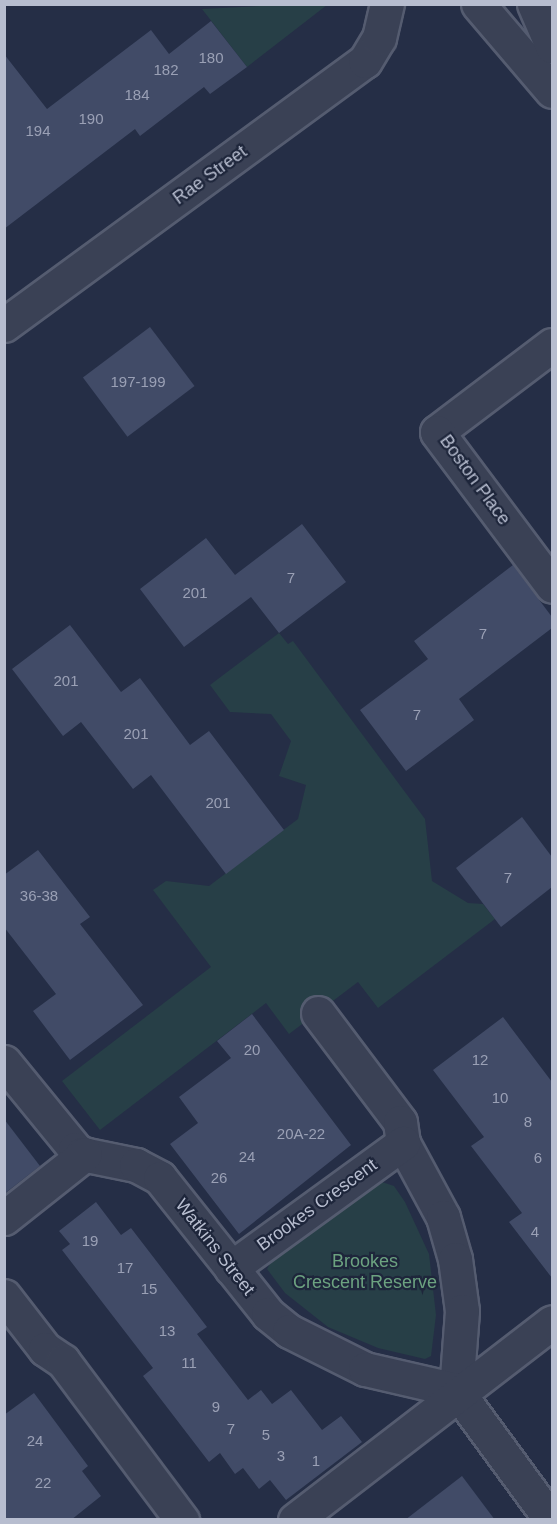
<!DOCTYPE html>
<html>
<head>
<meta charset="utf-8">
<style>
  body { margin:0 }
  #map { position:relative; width:557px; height:1524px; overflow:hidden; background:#252e46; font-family:Helvetica,sans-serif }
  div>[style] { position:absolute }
  .green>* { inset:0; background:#273f47 }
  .building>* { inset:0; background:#414b67; transform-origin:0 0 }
  .roads { filter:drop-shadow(2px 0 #555c70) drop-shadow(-2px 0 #555c70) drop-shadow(0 2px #555c70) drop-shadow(0 -2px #555c70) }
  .minor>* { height:33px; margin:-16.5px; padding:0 16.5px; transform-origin:16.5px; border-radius:16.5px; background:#3a4155 }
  span { translate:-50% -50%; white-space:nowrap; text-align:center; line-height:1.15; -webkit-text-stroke:4.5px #1e263b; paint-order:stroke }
  .number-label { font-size:15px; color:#9aa0b5 }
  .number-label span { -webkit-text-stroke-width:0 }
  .street-label { font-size:18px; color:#b7bdcf }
  .park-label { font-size:18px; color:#6ca280 }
  .frame { position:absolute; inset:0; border:6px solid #b7bdcf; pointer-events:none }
</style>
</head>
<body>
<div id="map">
  <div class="green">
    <div style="clip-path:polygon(281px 5px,327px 5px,247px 67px,202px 9px)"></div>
    <div style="clip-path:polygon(279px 633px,288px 644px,293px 641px,425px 819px,432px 881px,468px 903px,483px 904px,495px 919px,378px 1008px,358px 982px,289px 1034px,266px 1003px,100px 1130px,62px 1081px,211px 967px,153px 890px,166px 881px,209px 886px,298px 819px,306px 785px,279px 776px,291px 741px,271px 714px,230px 712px,210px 685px)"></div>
    <div style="clip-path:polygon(382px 1182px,394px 1186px,405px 1202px,429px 1254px,436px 1315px,431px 1356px,425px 1359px,378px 1348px,328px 1327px,285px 1293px,267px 1269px,273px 1259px)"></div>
  </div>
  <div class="building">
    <div style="clip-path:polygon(211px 21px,247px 67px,210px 94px,204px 87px,140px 136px,135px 129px,4px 229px,4px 54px,47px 109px,151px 30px,169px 54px)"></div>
    <div style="left:150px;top:327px;width:74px;height:84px;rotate:53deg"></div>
    <div style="clip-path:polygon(302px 524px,346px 582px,279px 633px,251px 597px,184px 647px,140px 589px,206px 538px,235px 575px)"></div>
    <div style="clip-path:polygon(513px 565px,552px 617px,552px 628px,459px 699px,474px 720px,406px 771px,360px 710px,428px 659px,414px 641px)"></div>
    <div style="clip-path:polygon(70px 625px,121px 692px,140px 678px,190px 745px,209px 731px,284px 830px,226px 874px,151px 775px,133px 789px,81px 722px,63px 736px,12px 669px)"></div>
    <div style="clip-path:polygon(522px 817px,552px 857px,552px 887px,501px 927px,456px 868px)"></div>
    <div style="clip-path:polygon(38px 850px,90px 917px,80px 924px,143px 1005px,70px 1060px,33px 1011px,56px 994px,4px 927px,4px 875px)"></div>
    <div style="clip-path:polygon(252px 1014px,351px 1145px,239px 1234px,170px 1144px,198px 1123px,179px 1097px,231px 1058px,217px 1041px)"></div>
    <div style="clip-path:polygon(503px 1017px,552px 1082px,552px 1278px,509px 1222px,522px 1213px,471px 1146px,484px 1137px,433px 1070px)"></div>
    <div style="clip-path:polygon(4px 1119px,40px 1166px,4px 1194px)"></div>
    <div style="clip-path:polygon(96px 1202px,121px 1235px,131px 1228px,207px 1327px,197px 1334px,248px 1400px,261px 1390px,272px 1404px,291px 1390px,322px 1430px,341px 1416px,362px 1442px,286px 1500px,270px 1480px,259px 1489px,243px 1468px,235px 1474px,220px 1453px,209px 1462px,143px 1376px,153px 1368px,62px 1250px,70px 1244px,59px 1231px)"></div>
    <div style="clip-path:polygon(34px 1393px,88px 1466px,82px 1471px,101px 1496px,71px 1520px,4px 1520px,4px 1415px)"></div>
    <div style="clip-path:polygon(462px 1476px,495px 1520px,405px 1520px)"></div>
  </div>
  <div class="roads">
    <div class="minor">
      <div style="left:478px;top:4px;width:114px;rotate:49.6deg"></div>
      <div style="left:534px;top:4px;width:46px;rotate:66.8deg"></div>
      <div style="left:4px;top:325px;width:447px;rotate:-36.2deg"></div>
      <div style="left:365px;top:61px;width:27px;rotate:-59deg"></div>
      <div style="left:379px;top:38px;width:35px;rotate:-77deg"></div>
      <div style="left:552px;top:345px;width:144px;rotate:142.9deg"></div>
      <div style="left:437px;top:432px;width:192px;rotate:53.2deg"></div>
      <div style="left:318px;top:1013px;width:136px;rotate:53deg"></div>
      <div style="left:400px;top:1122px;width:21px;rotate:82deg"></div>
      <div style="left:403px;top:1143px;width:84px;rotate:61.6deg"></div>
      <div style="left:443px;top:1217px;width:44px;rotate:74.1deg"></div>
      <div style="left:455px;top:1259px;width:52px;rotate:82.3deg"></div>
      <div style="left:462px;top:1311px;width:79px;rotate:94.3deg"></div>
      <div style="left:456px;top:1390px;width:161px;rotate:53.8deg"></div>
      <div style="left:4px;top:1062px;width:112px;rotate:50.8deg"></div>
      <div style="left:75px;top:1149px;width:9px;rotate:36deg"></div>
      <div style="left:82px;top:1154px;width:55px;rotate:11.5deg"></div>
      <div style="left:136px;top:1165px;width:27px;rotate:28deg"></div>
      <div style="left:160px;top:1178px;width:174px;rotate:51.5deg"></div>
      <div style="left:268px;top:1314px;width:27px;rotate:39deg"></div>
      <div style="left:289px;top:1331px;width:85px;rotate:26.6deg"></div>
      <div style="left:365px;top:1369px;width:93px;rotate:13deg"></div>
      <div style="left:4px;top:1218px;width:103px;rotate:-38.3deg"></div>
      <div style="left:231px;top:1268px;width:213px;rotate:-36deg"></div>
      <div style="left:4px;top:1296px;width:67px;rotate:52.3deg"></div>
      <div style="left:45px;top:1349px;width:22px;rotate:34deg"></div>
      <div style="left:63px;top:1361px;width:199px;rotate:53.2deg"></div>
      <div style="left:295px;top:1520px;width:324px;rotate:-37.6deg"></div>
    </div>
  </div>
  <div class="number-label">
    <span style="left:211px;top:58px">180</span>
    <span style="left:166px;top:70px">182</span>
    <span style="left:137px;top:95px">184</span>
    <span style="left:91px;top:119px">190</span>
    <span style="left:38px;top:131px">194</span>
    <span style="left:138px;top:382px">197-199</span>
    <span style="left:291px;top:578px">7</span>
    <span style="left:195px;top:593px">201</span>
    <span style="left:483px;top:634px">7</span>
    <span style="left:66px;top:681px">201</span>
    <span style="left:417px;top:715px">7</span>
    <span style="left:136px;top:734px">201</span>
    <span style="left:218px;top:803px">201</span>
    <span style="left:508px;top:878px">7</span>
    <span style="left:39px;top:896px">36-38</span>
    <span style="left:252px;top:1050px">20</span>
    <span style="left:480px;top:1060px">12</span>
    <span style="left:500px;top:1098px">10</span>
    <span style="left:528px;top:1122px">8</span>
    <span style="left:301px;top:1134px">20A-22</span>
    <span style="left:247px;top:1157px">24</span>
    <span style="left:538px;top:1158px">6</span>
    <span style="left:219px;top:1178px">26</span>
    <span style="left:535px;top:1232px">4</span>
    <span style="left:90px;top:1241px">19</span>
    <span style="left:125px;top:1268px">17</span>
    <span style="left:149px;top:1289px">15</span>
    <span style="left:167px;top:1331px">13</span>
    <span style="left:189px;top:1363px">11</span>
    <span style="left:216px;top:1407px">9</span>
    <span style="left:231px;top:1429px">7</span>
    <span style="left:266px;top:1435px">5</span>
    <span style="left:35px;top:1441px">24</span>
    <span style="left:281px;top:1456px">3</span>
    <span style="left:316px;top:1461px">1</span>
    <span style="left:43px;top:1483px">22</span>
  </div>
  <div class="street-label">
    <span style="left:210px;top:175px;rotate:-36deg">Rae Street</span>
    <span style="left:475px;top:480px;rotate:54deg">Boston Place</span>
    <span style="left:317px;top:1205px;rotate:-36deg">Brookes Crescent</span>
    <span style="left:215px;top:1247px;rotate:52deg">Watkins Street</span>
  </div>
  <div class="park-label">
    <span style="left:365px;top:1272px">Brookes<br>Crescent Reserve</span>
  </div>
  <div class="frame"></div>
</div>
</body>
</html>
